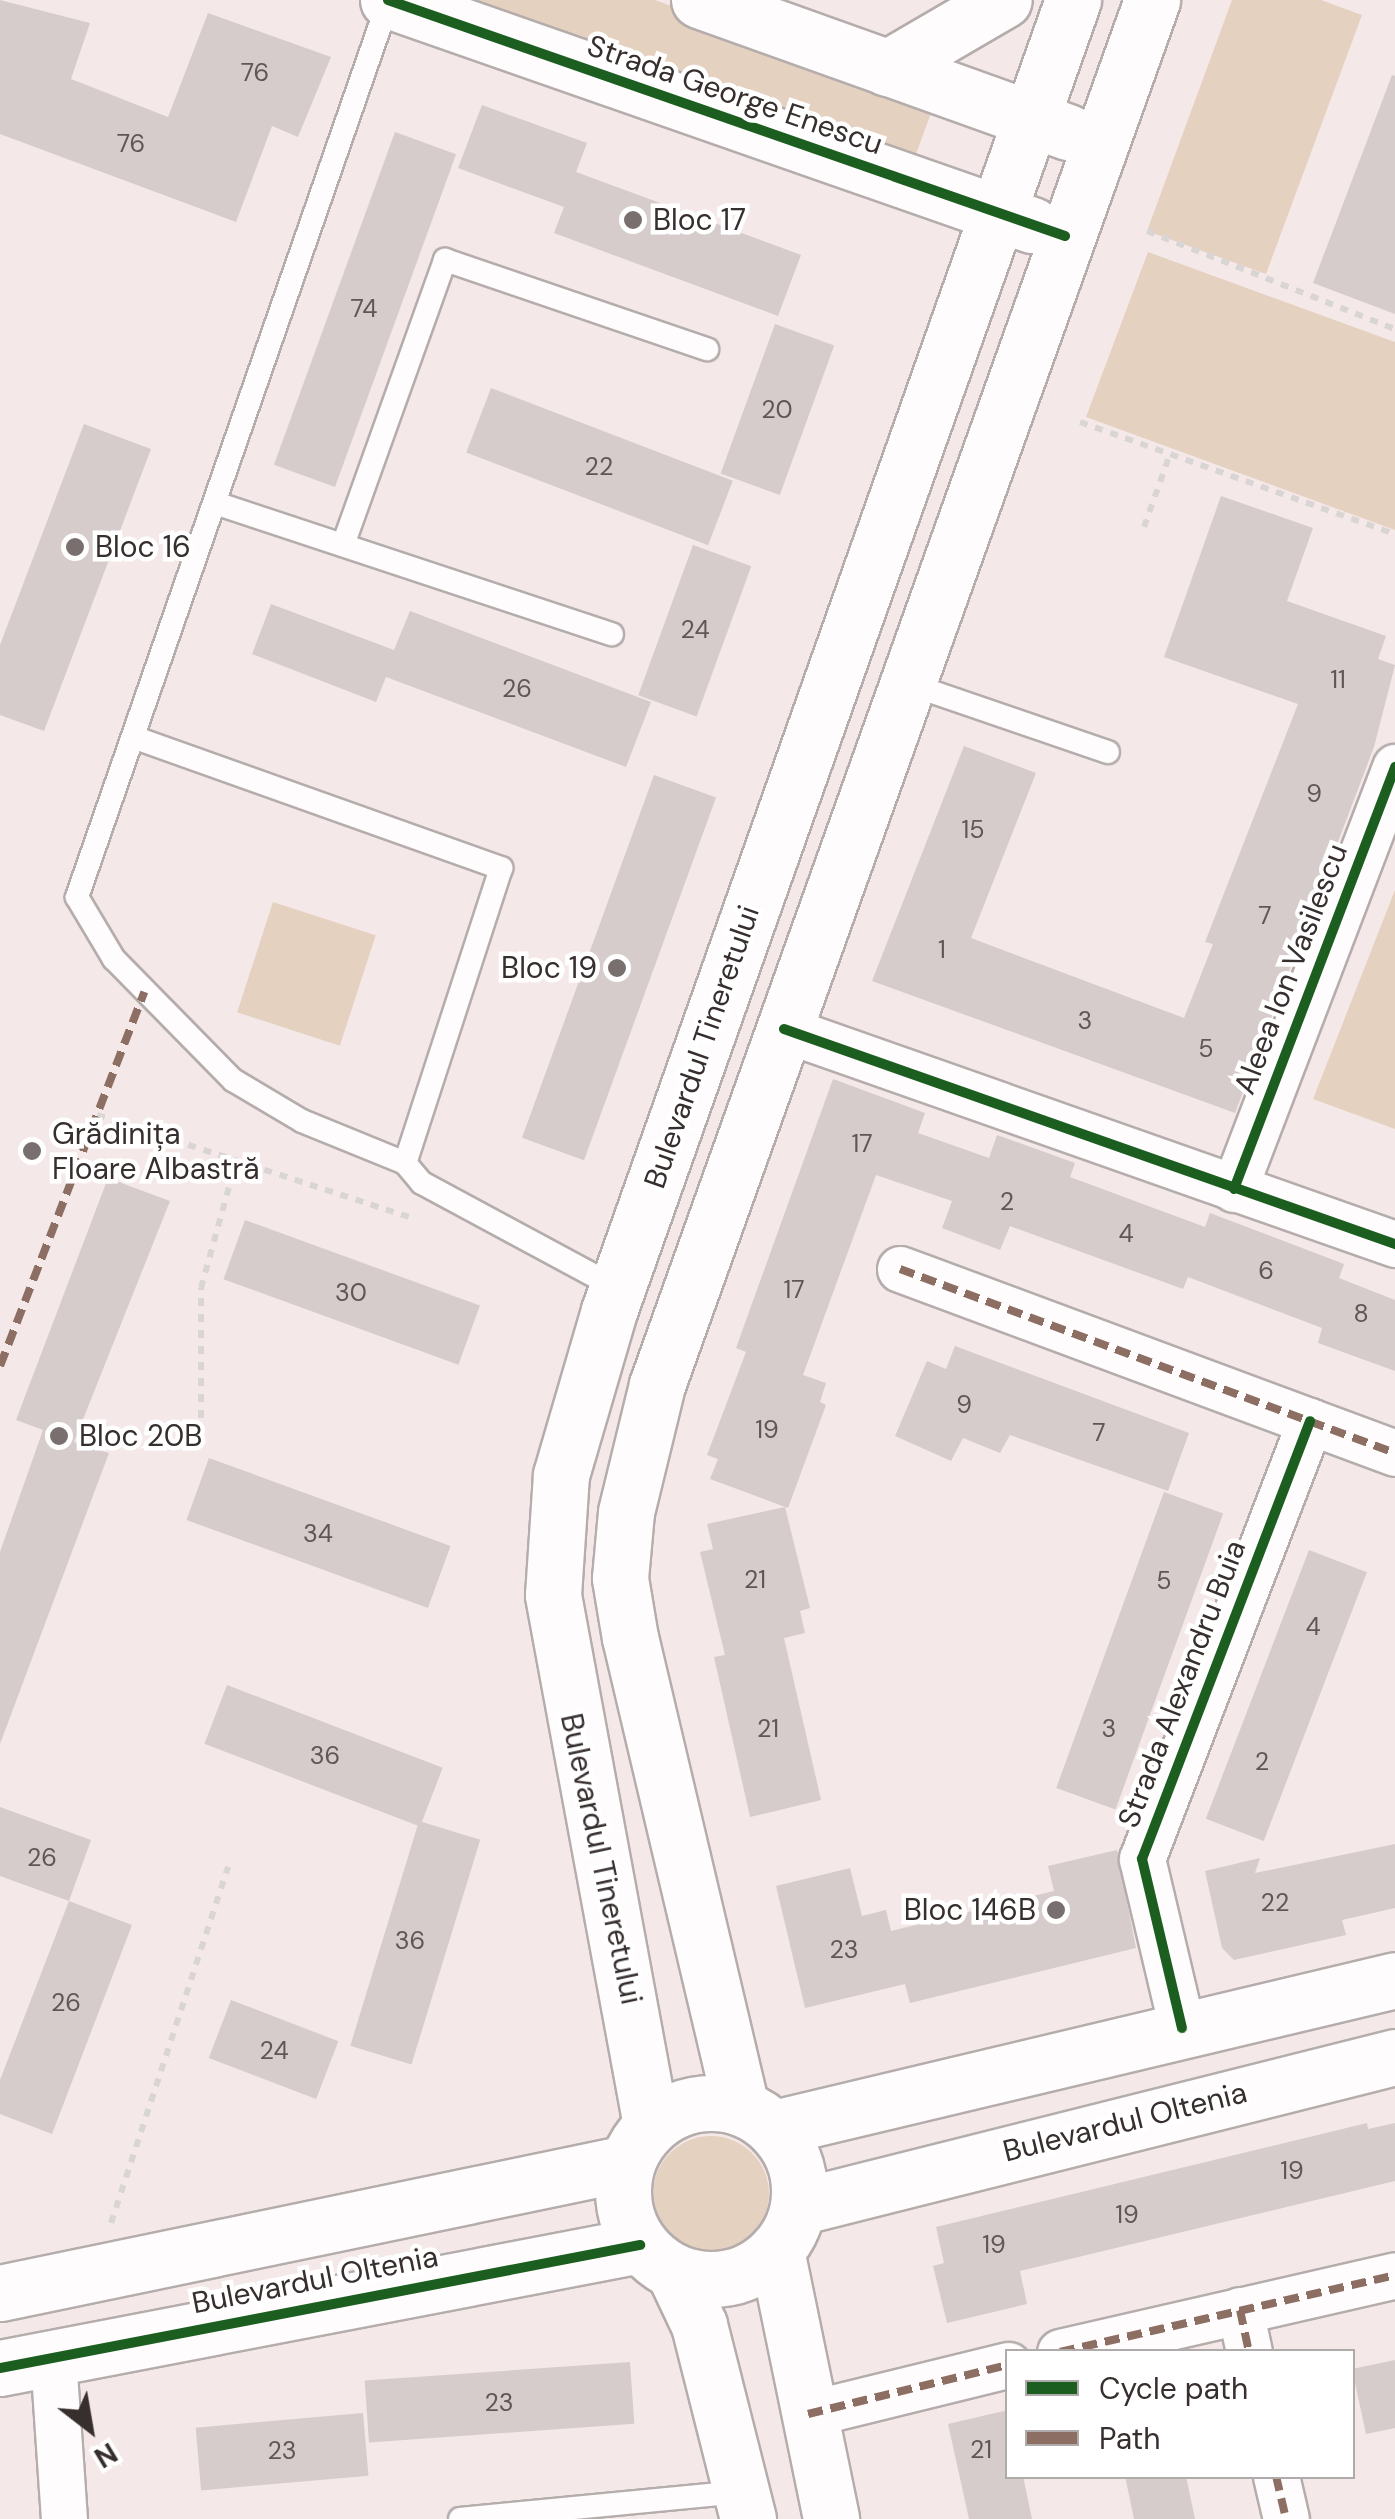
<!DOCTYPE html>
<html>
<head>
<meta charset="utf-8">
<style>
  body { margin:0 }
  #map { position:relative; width:1395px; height:2519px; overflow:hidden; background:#f5e8e8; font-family:"DM Sans",sans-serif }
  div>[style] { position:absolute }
  .green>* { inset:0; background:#e5d1c0; transform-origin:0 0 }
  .round { border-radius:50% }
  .building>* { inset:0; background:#d6cccb; transform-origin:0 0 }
  .path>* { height:6px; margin-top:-3px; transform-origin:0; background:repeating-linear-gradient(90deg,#dad5d5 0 8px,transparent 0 16px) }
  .roads { filter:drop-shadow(2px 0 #b5acac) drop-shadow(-2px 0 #b5acac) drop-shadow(0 2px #b5acac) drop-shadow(0 -2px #b5acac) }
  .lane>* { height:22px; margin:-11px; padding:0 11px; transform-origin:11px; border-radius:11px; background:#fefcfc }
  .street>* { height:45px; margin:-22.5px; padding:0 22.5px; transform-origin:22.5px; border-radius:22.5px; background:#fefcfc }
  .secondary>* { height:55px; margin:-27.5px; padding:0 27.5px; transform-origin:27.5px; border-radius:27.5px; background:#fefcfc }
  .secondary>.ring { margin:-27.5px; padding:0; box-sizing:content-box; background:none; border:55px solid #fefcfc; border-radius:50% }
  .quiet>* { height:8px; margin-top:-4px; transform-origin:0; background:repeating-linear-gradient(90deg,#8d6e63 0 15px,transparent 0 23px) }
  .cycleway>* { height:10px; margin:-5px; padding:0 5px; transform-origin:5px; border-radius:5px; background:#1b5e20 }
  .dots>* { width:28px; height:28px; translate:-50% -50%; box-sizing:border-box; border:5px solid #fff; border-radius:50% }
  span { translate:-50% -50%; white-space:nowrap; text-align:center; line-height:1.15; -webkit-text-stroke:9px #fff; paint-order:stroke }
  .number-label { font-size:25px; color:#5f5655 }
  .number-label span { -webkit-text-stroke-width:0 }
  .street-label { font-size:30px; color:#372e2e }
  .poi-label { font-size:30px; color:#372e2e }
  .left { translate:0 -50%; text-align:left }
  .right { translate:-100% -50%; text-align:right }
  .legend { position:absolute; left:1005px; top:2349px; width:350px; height:130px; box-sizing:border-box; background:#fff; border:2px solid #afabab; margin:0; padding:12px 18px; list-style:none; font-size:30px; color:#372e2e }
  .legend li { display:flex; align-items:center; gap:20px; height:50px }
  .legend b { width:50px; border:2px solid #afabab }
  .north { position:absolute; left:40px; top:2379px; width:100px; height:100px; -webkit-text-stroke:8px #fff; paint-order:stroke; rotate:149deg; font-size:28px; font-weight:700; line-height:40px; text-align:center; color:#372e2e }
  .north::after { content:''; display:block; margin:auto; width:35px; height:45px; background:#372e2e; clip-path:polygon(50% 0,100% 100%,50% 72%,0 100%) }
</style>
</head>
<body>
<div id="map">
  <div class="green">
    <div style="clip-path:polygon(449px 0,655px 0,935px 102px,911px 168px)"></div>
    <div style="clip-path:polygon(1232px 0,1321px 0,1362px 15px,1266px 274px,1147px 231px)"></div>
    <div style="clip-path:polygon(1148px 252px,1395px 342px,1395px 530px,1086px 417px)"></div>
    <div style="clip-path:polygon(1395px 890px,1395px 1129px,1313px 1099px)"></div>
    <div style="left:273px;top:902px;width:108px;height:116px;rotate:18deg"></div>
    <div class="round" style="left:653px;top:2136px;width:116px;height:116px"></div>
  </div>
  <div class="building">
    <div style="clip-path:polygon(0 0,90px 23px,71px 79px,168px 117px,208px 13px,331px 57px,298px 137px,272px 126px,236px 222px,0 134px)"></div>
    <div style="clip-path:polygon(1392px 75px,1395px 76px,1395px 314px,1313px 283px)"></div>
    <div style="clip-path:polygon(482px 105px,587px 143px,576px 172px,801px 255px,778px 316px,554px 233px,564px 207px,458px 168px)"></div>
    <div style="left:395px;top:132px;width:65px;height:354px;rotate:20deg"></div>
    <div style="left:775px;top:324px;width:63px;height:159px;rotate:20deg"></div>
    <div style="left:491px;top:388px;width:259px;height:69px;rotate:21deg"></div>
    <div style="clip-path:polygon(84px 424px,151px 449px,44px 731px,0 715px,0 645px)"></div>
    <div style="clip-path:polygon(1221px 496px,1313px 528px,1287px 601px,1386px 636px,1378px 659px,1395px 665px,1374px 747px,1235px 1113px,872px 981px,964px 746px,1036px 773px,971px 938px,1184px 1018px,1213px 944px,1205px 942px,1298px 704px,1164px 657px)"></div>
    <div style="left:693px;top:545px;width:62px;height:160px;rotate:20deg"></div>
    <div style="clip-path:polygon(271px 604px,394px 650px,410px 611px,651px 702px,626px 767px,386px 677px,376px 702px,252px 654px)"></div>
    <div style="left:654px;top:775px;width:66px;height:386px;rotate:20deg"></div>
    <div style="clip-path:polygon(833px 1079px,925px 1113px,918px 1133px,989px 1158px,997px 1135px,1075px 1163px,1070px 1177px,1205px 1227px,1210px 1213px,1344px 1264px,1339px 1278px,1395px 1300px,1395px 1371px,1318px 1343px,1322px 1328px,1188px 1277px,1183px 1289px,1010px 1226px,1000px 1250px,942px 1228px,952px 1201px,876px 1175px,803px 1375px,826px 1383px,820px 1402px,826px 1405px,788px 1508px,710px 1479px,718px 1459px,707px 1455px,746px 1352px,736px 1348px)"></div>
    <div style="clip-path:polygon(108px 1178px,170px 1201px,74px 1442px,109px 1453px,0 1744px,0 1552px,43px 1430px,16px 1420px)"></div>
    <div style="left:245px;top:1220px;width:250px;height:63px;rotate:20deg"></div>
    <div style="clip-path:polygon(955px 1346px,1189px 1433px,1168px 1491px,1010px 1435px,1000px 1453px,963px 1438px,951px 1461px,895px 1436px,927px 1361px,946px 1369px)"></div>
    <div style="left:209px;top:1458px;width:257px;height:66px;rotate:20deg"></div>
    <div style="left:1164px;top:1492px;width:63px;height:315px;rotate:20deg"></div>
    <div style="clip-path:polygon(785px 1507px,810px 1608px,800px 1611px,805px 1633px,784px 1638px,821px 1800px,750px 1817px,714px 1657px,725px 1655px,700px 1552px,713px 1549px,707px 1524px)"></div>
    <div style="left:1309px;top:1550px;width:62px;height:288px;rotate:21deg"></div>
    <div style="left:227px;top:1685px;width:231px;height:63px;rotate:21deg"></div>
    <div style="clip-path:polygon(0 1807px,91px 1840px,69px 1901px,0 1876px)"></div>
    <div style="left:419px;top:1821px;width:64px;height:235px;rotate:17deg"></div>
    <div style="clip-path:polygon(1395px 1844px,1395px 1908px,1342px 1920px,1346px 1935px,1234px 1960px,1222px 1948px,1205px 1871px,1260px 1858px,1255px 1873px)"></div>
    <div style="clip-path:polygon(1117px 1850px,1136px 1948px,910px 2003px,905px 1984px,805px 2008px,776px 1886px,850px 1868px,862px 1916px,886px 1910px,891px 1931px,1054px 1891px,1048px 1866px)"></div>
    <div style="clip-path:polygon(69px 1901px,132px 1925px,52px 2134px,0 2114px,0 2080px)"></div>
    <div style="left:231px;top:2000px;width:115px;height:62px;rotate:21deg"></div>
    <div style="clip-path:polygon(1367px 2123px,1368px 2129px,1395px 2123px,1395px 2181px,1020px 2271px,1027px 2304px,947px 2323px,933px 2266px,944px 2263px,936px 2227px)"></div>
    <div style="clip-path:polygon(1395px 2360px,1395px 2428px,1366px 2434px,1352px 2369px)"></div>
    <div style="left:630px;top:2362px;width:62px;height:266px;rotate:86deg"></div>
    <div style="clip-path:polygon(1008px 2410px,1008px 2476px,1023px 2476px,1032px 2519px,969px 2519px,948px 2424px)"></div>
    <div style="left:363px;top:2413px;width:63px;height:168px;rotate:85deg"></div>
    <div style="clip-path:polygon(1125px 2476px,1186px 2476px,1195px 2519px,1134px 2519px)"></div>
  </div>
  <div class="path">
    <div style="left:1147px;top:231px;width:267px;rotate:21.6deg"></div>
    <div style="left:1080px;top:422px;width:334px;rotate:19.6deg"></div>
    <div style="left:1144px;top:527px;width:77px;rotate:-70.4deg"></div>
    <div style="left:97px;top:1115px;width:328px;rotate:18.1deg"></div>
    <div style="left:201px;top:1418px;width:130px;rotate:-90deg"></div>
    <div style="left:201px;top:1288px;width:135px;rotate:-74.5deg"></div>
    <div style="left:111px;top:2223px;width:375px;rotate:-71.8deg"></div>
  </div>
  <div class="roads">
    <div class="lane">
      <div style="left:389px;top:0;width:950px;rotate:109.18deg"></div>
      <div style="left:77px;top:897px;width:72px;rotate:59.2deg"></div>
      <div style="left:114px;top:959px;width:170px;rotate:45.5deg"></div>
      <div style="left:233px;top:1080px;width:80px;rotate:30.7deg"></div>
      <div style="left:302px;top:1121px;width:111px;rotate:22.2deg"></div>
      <div style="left:405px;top:1163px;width:26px;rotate:50deg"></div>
      <div style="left:422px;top:1183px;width:221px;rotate:28.3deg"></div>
      <div style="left:215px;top:503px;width:418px;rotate:18.3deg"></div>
      <div style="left:343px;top:545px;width:303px;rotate:-70.3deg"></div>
      <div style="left:445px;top:260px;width:277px;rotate:18.8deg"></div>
      <div style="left:912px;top:685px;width:207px;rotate:18.9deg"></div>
      <div style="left:133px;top:737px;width:391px;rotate:19.6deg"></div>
      <div style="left:501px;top:868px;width:310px;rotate:108deg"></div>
      <div style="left:460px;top:2519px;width:283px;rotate:-5.5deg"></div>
    </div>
    <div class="street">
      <div style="left:784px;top:1029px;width:648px;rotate:19.39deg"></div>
      <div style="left:1234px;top:1189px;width:452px;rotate:-69.1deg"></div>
      <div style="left:900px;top:1269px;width:528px;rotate:20.39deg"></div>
      <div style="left:1182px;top:2028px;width:174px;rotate:-103.3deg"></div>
      <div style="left:1142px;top:1859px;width:469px;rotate:-69deg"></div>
      <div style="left:1240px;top:2310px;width:43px;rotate:77.9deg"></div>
      <div style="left:1060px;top:2352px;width:344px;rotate:-12.9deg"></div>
      <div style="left:53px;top:2358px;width:161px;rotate:86.1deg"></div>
      <div style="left:808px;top:2414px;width:206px;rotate:-13.8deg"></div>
      <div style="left:1276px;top:2476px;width:44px;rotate:76.9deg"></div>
    </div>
    <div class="secondary">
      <div style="left:388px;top:0;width:682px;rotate:19.26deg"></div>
      <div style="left:699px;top:0;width:392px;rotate:19.7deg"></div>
      <div style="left:887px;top:68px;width:135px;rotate:-30.2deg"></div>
      <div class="ring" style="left:623px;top:2103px;width:121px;height:121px"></div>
      <div style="left:741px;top:2107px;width:482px;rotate:-103.3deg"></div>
      <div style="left:630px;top:1638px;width:61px;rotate:-99.5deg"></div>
      <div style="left:620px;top:1578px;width:66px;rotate:-84.8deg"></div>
      <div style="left:626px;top:1512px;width:131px;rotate:-76.3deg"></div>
      <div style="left:657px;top:1385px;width:1471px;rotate:-70.33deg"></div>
      <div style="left:651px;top:2125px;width:539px;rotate:-100.48deg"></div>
      <div style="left:553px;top:1595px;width:120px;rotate:-86.2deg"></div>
      <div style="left:561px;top:1475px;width:171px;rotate:-73.7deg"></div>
      <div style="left:609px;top:1311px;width:1391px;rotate:-70.51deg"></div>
      <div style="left:774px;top:2128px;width:638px;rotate:-13.4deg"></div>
      <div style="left:798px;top:2207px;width:616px;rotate:-14.1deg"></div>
      <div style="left:776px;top:2250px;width:275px;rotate:78.4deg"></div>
      <div style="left:674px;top:2272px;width:59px;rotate:64.7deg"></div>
      <div style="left:699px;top:2325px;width:200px;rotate:75.8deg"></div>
      <div style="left:0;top:2293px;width:639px;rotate:-11.73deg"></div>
      <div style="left:0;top:2368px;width:652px;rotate:-10.88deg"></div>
    </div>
  </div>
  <div class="quiet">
    <div style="left:900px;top:1269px;width:528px;rotate:20.39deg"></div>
    <div style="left:0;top:1366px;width:401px;rotate:-68.9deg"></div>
    <div style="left:1240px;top:2310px;width:43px;rotate:77.9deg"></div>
    <div style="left:1060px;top:2352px;width:344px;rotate:-12.9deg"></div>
    <div style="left:808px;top:2414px;width:206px;rotate:-13.8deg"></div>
    <div style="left:1276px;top:2476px;width:44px;rotate:76.9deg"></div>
  </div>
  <div class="cycleway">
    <div style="left:388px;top:0;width:717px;rotate:19.22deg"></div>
    <div style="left:784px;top:1029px;width:648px;rotate:19.39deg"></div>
    <div style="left:1234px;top:1189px;width:452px;rotate:-69.1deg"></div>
    <div style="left:1182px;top:2028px;width:174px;rotate:-103.3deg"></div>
    <div style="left:1142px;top:1859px;width:469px;rotate:-69deg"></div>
    <div style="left:0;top:2368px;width:652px;rotate:-10.88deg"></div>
  </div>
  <div class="dots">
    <div style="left:633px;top:220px;background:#7a6f6f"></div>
    <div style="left:75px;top:547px;background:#7a6f6f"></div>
    <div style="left:617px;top:968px;background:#7a6f6f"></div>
    <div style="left:32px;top:1151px;background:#7a6f6f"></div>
    <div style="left:59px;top:1436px;background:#7a6f6f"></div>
    <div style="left:1056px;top:1910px;background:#7a6f6f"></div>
  </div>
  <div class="number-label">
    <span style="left:255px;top:73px">76</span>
    <span style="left:131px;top:144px">76</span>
    <span style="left:364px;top:309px">74</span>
    <span style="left:777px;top:410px">20</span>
    <span style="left:599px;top:467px">22</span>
    <span style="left:695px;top:630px">24</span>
    <span style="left:1338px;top:680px">11</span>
    <span style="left:517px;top:689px">26</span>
    <span style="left:1314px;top:794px">9</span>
    <span style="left:973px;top:830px">15</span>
    <span style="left:1265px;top:916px">7</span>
    <span style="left:942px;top:950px">1</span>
    <span style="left:1085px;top:1021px">3</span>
    <span style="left:1206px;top:1049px">5</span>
    <span style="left:862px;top:1144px">17</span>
    <span style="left:1007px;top:1202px">2</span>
    <span style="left:1126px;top:1234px">4</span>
    <span style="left:1266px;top:1271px">6</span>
    <span style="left:794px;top:1290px">17</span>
    <span style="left:351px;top:1293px">30</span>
    <span style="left:1361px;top:1314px">8</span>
    <span style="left:964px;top:1405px">9</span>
    <span style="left:767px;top:1430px">19</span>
    <span style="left:1099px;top:1433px">7</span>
    <span style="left:318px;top:1534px">34</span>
    <span style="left:755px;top:1580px">21</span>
    <span style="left:1164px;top:1581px">5</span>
    <span style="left:1313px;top:1627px">4</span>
    <span style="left:768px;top:1729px">21</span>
    <span style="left:1109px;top:1729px">3</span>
    <span style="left:325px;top:1756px">36</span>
    <span style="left:1262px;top:1762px">2</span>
    <span style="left:42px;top:1858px">26</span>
    <span style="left:1275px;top:1903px">22</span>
    <span style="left:410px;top:1941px">36</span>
    <span style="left:844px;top:1950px">23</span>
    <span style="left:66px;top:2003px">26</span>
    <span style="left:274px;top:2051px">24</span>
    <span style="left:1292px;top:2171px">19</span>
    <span style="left:1127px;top:2215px">19</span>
    <span style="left:994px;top:2245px">19</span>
    <span style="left:499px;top:2403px">23</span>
    <span style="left:981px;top:2450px">21</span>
    <span style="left:282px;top:2451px">23</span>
  </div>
  <div class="street-label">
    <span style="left:735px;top:95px;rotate:19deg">Strada George Enescu</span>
    <span style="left:1291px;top:969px;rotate:-69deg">Aleea Ion Vasilescu</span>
    <span style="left:702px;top:1047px;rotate:-71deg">Bulevardul Tineretului</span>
    <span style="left:1182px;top:1684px;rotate:-69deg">Strada Alexandru Buia</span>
    <span style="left:601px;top:1859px;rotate:78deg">Bulevardul Tineretului</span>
    <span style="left:1125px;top:2122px;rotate:-14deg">Bulevardul Oltenia</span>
    <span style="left:315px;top:2280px;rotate:-11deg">Bulevardul Oltenia</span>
  </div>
  <div class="poi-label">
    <span class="left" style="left:653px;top:220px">Bloc 17</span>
    <span class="left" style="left:95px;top:547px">Bloc 16</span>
    <span class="right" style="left:597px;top:968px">Bloc 19</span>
    <span class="left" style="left:52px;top:1151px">Grădinița<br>Floare Albastră</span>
    <span class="left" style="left:79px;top:1436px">Bloc 20B</span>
    <span class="right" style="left:1036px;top:1910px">Bloc 146B</span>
  </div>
  <ul class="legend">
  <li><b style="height:12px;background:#1b5e20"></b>Cycle path</li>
  <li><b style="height:12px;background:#8d6e63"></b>Path</li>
  </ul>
  <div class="north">N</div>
</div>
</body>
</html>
